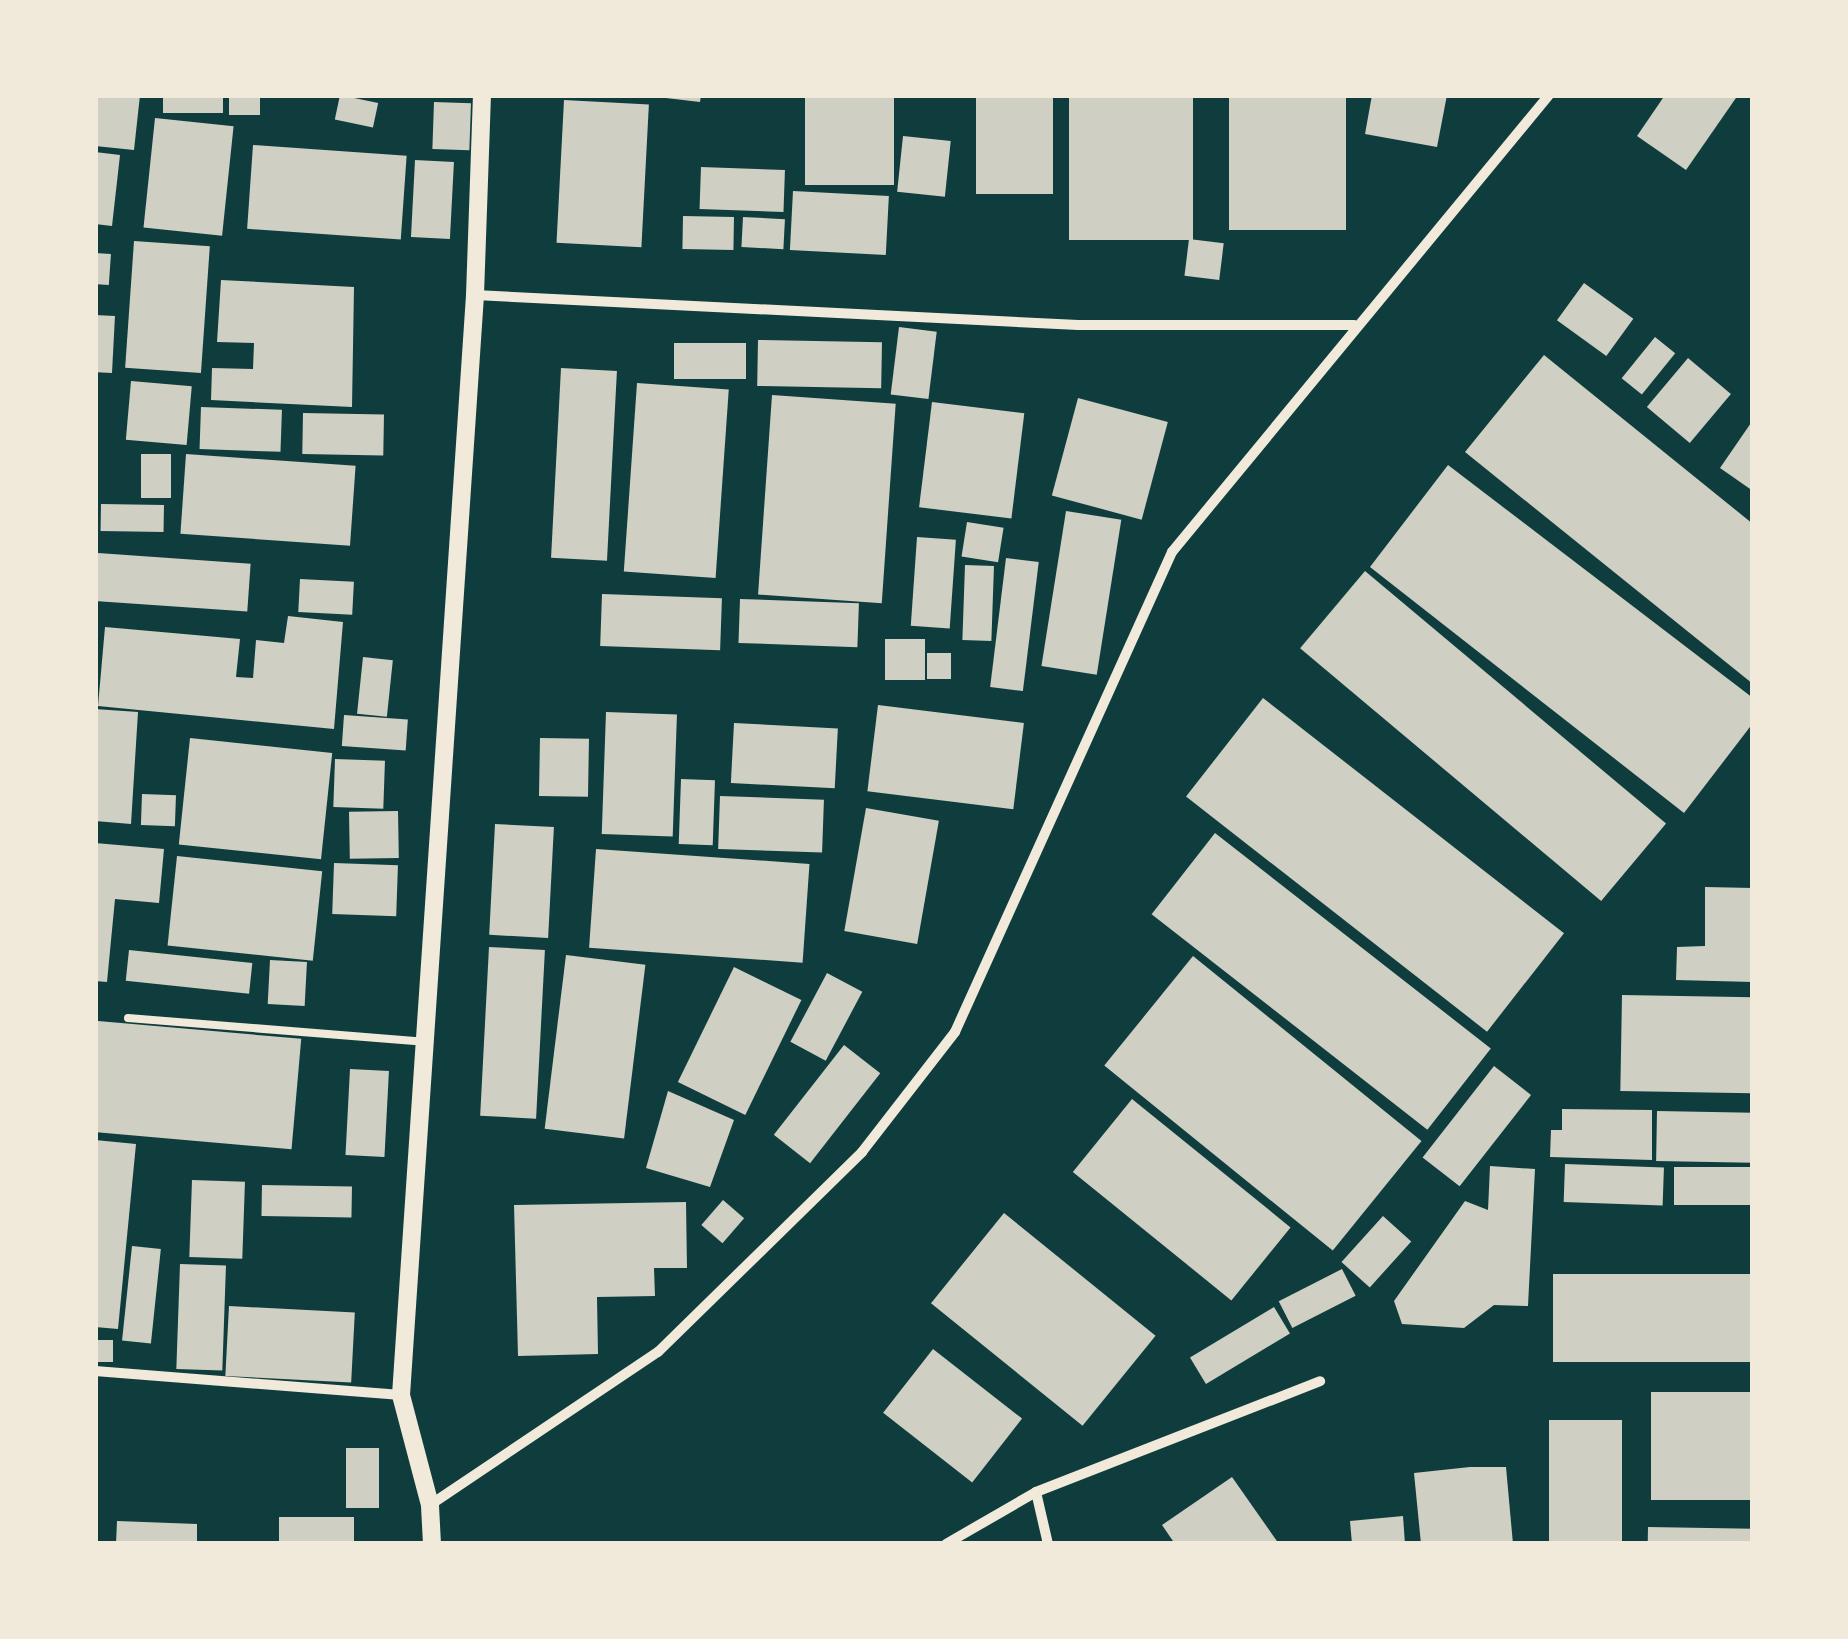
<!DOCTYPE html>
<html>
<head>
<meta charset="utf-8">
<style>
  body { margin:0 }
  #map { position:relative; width:1848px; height:1639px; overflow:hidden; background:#0f3d3e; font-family:Overpass,sans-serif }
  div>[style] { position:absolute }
  .building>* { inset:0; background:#cfcfc3; transform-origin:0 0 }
  .service>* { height:8px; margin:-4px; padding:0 4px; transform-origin:4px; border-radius:4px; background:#f1e9da }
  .minor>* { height:10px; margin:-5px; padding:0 5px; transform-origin:5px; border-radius:5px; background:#f1e9da }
  .tertiary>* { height:18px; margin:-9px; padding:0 9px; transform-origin:9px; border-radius:9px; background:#f1e9da }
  span { translate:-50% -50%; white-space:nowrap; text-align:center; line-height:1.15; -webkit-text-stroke:9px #f1e9da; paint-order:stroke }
  .frame { position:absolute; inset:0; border:98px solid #f1e9da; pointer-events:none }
</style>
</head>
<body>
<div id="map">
  <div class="building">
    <div style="clip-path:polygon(95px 95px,140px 95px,134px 150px,95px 146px)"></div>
    <div style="left:163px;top:95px;width:60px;height:18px"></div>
    <div style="left:229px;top:95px;width:31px;height:20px"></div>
    <div style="left:340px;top:95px;width:39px;height:25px;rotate:12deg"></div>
    <div style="clip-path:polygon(640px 95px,701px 95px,700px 102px)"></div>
    <div style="left:805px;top:95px;width:89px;height:90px"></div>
    <div style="left:976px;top:95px;width:77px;height:99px"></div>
    <div style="left:1069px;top:95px;width:124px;height:145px"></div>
    <div style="left:1229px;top:95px;width:117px;height:135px"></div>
    <div style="clip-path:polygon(1372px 95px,1447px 95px,1437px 147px,1365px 134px)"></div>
    <div style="clip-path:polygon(1665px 95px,1738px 95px,1686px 170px,1637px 136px)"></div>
    <div style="left:564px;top:100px;width:85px;height:143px;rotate:3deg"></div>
    <div style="left:434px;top:102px;width:37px;height:47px;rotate:2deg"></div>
    <div style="left:155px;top:118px;width:79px;height:110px;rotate:6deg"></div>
    <div style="left:903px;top:136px;width:48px;height:56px;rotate:6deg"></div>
    <div style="left:253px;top:145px;width:154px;height:84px;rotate:4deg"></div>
    <div style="clip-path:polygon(95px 152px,120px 155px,112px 226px,95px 224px)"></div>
    <div style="left:415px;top:160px;width:39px;height:77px;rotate:3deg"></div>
    <div style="left:701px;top:167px;width:84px;height:42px;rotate:2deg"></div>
    <div style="left:793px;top:191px;width:96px;height:59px;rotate:3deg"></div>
    <div style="left:683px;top:216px;width:51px;height:33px;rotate:1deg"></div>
    <div style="left:743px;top:217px;width:42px;height:30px;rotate:3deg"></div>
    <div style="left:1189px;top:239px;width:35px;height:37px;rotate:7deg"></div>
    <div style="left:134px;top:241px;width:76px;height:127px;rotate:4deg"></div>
    <div style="left:95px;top:253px;width:16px;height:31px;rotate:4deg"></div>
    <div style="clip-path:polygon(221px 280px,354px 287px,352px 407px,211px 400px,212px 368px,253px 369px,254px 343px,217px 342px)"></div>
    <div style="left:1584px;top:283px;width:61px;height:46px;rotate:36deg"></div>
    <div style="left:95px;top:315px;width:20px;height:57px;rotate:3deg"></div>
    <div style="left:899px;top:327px;width:38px;height:68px;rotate:7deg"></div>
    <div style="left:1655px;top:337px;width:26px;height:53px;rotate:39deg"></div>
    <div style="left:758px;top:340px;width:124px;height:46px;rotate:1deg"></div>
    <div style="left:674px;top:343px;width:72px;height:36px"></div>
    <div style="clip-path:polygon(1544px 355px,1753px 524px,1753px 684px,1465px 452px)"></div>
    <div style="left:1688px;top:358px;width:56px;height:64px;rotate:40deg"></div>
    <div style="left:561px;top:368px;width:56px;height:190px;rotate:3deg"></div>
    <div style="left:131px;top:381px;width:61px;height:59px;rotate:5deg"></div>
    <div style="left:637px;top:383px;width:92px;height:189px;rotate:4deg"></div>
    <div style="left:772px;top:395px;width:124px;height:200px;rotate:4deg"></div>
    <div style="left:1078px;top:398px;width:93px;height:101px;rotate:15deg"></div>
    <div style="left:932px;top:402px;width:93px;height:106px;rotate:7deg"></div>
    <div style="left:201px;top:407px;width:81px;height:42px;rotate:2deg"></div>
    <div style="left:303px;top:413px;width:81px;height:41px;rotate:1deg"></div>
    <div style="clip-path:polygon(1753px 420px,1753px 491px,1720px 468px)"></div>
    <div style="left:141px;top:454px;width:30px;height:44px"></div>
    <div style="left:186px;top:454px;width:170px;height:80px;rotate:4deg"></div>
    <div style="clip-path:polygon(1448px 465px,1753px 698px,1753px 723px,1684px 813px,1370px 567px)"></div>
    <div style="left:101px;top:504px;width:63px;height:27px;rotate:1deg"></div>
    <div style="left:1066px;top:511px;width:56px;height:157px;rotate:9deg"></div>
    <div style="left:967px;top:522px;width:37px;height:35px;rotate:9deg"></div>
    <div style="left:917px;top:537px;width:39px;height:89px;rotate:4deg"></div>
    <div style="left:98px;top:553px;width:153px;height:48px;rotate:4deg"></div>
    <div style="left:1006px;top:558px;width:33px;height:130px;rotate:7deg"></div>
    <div style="left:965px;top:565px;width:29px;height:75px;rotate:2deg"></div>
    <div style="left:1365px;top:571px;width:393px;height:101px;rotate:40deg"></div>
    <div style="left:300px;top:579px;width:54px;height:33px;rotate:3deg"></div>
    <div style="left:602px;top:594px;width:120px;height:52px;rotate:2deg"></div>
    <div style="left:740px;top:599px;width:119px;height:44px;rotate:2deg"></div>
    <div style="clip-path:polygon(288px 616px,343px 622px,334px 729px,98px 706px,105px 627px,240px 639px,236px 677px,253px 678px,256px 640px,284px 643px)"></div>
    <div style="left:885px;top:639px;width:40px;height:41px"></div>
    <div style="left:927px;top:653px;width:24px;height:26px"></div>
    <div style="left:363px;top:657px;width:30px;height:57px;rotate:6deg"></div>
    <div style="left:1263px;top:698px;width:382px;height:125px;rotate:38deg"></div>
    <div style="left:878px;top:705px;width:147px;height:87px;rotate:7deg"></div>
    <div style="clip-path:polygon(95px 709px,138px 712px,131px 824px,95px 821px)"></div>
    <div style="left:606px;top:712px;width:71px;height:122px;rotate:2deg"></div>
    <div style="left:344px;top:715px;width:64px;height:31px;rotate:4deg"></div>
    <div style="left:734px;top:723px;width:104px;height:60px;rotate:3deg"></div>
    <div style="left:190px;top:738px;width:143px;height:107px;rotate:6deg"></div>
    <div style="left:540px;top:738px;width:49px;height:58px;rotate:1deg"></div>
    <div style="left:335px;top:759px;width:50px;height:48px;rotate:2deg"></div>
    <div style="left:681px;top:779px;width:34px;height:65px;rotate:2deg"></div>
    <div style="left:142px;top:794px;width:34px;height:31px;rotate:2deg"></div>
    <div style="left:720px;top:796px;width:104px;height:53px;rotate:2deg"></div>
    <div style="left:866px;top:808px;width:74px;height:125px;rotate:10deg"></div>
    <div style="left:398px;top:811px;width:47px;height:49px;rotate:89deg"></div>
    <div style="left:495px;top:824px;width:59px;height:111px;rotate:3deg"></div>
    <div style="left:1215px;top:833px;width:350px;height:103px;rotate:38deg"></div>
    <div style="clip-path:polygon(95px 843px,164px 849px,159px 903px,115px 899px,107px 982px,95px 981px)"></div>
    <div style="left:596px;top:849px;width:214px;height:99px;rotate:4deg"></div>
    <div style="left:177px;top:856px;width:146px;height:90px;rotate:6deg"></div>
    <div style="left:334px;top:863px;width:64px;height:51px;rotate:2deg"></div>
    <div style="clip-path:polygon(1705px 887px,1753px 888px,1753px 982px,1676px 980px,1677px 947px,1705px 946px)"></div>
    <div style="left:489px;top:947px;width:56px;height:169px;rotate:3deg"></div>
    <div style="left:129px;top:950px;width:124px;height:31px;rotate:6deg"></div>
    <div style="left:566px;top:955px;width:80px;height:175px;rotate:7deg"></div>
    <div style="left:1193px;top:956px;width:294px;height:141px;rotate:39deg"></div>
    <div style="left:270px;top:960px;width:37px;height:44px;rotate:3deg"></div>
    <div style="left:734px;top:967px;width:75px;height:128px;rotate:26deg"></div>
    <div style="left:827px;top:973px;width:40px;height:78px;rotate:28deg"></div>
    <div style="left:1622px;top:995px;width:131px;height:96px;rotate:1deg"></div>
    <div style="left:98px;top:1021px;width:204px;height:111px;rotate:5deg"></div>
    <div style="left:844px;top:1045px;width:46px;height:114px;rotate:38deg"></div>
    <div style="left:1494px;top:1066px;width:47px;height:116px;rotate:38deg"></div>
    <div style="left:350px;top:1069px;width:39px;height:86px;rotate:3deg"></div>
    <div style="clip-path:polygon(668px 1091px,734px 1120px,710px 1187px,646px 1168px)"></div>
    <div style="left:1132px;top:1099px;width:204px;height:94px;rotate:39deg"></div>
    <div style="clip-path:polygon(1562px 1109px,1652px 1110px,1652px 1160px,1550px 1157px,1551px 1130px,1562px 1130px)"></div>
    <div style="left:1657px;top:1111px;width:96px;height:50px;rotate:1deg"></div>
    <div style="clip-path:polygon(95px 1140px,136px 1144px,118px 1329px,95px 1327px)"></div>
    <div style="left:1565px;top:1164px;width:99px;height:38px;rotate:2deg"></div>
    <div style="clip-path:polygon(1490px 1166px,1535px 1169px,1528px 1306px,1494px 1305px,1464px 1328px,1402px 1324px,1394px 1301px,1465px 1201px,1488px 1210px)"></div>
    <div style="left:1674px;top:1167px;width:79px;height:38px"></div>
    <div style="left:192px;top:1180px;width:53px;height:77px;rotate:2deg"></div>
    <div style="left:262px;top:1185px;width:90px;height:31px;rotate:1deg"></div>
    <div style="left:723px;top:1200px;width:28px;height:33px;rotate:41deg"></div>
    <div style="clip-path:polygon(686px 1202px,687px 1268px,654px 1268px,655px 1296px,597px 1297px,598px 1354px,518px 1356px,514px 1205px)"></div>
    <div style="left:1004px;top:1213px;width:195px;height:116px;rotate:39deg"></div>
    <div style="left:1383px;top:1216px;width:38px;height:62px;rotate:42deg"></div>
    <div style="left:132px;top:1246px;width:29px;height:95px;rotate:6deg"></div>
    <div style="left:180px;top:1264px;width:46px;height:105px;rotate:2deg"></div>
    <div style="left:1342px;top:1269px;width:30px;height:71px;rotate:63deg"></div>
    <div style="left:1753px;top:1274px;width:88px;height:200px;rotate:90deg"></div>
    <div style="left:229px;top:1306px;width:126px;height:70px;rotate:3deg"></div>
    <div style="left:1274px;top:1307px;width:31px;height:98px;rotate:59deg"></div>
    <div style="left:113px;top:1340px;width:22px;height:18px;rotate:90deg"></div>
    <div style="left:933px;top:1349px;width:113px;height:81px;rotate:38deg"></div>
    <div style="left:1753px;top:1392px;width:108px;height:102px;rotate:90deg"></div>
    <div style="left:1549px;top:1420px;width:73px;height:124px"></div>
    <div style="left:346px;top:1448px;width:33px;height:60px"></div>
    <div style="clip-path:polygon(1470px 1467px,1506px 1467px,1513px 1544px,1421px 1544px,1414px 1473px)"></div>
    <div style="clip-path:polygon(1232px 1477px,1279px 1544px,1175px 1544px,1162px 1525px)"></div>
    <div style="clip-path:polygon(1403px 1516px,1405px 1544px,1352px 1544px,1350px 1521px)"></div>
    <div style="left:279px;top:1517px;width:75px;height:27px"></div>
    <div style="clip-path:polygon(117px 1521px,197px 1524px,197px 1544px,116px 1544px)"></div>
    <div style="left:1648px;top:1527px;width:105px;height:17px;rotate:1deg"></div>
  </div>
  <div class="service">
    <div style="left:128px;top:1018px;width:297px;rotate:4.6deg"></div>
  </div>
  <div class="minor">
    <div style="left:475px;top:295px;width:604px;rotate:2.85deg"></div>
    <div style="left:1078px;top:325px;width:276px"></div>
    <div style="left:95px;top:1371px;width:307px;rotate:4.5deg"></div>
    <div style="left:1036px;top:1492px;width:53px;rotate:77deg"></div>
    <div style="left:430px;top:1505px;width:275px;rotate:-33.9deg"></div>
    <div style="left:658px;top:1352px;width:286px;rotate:-44.4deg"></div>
    <div style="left:862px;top:1152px;width:152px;rotate:-52.2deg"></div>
    <div style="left:955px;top:1032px;width:527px;rotate:-65.67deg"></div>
    <div style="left:1172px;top:552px;width:592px;rotate:-50.48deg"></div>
    <div style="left:946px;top:1544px;width:104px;rotate:-30deg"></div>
    <div style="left:1036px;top:1492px;width:305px;rotate:-21.3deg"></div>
  </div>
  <div class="tertiary">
    <div style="left:432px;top:1544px;width:39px;rotate:-93deg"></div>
    <div style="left:430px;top:1505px;width:114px;rotate:-104.8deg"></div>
    <div style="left:401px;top:1395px;width:1102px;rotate:-86.15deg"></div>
    <div style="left:475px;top:295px;width:200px;rotate:-88deg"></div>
  </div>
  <div class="frame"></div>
</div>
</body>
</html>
